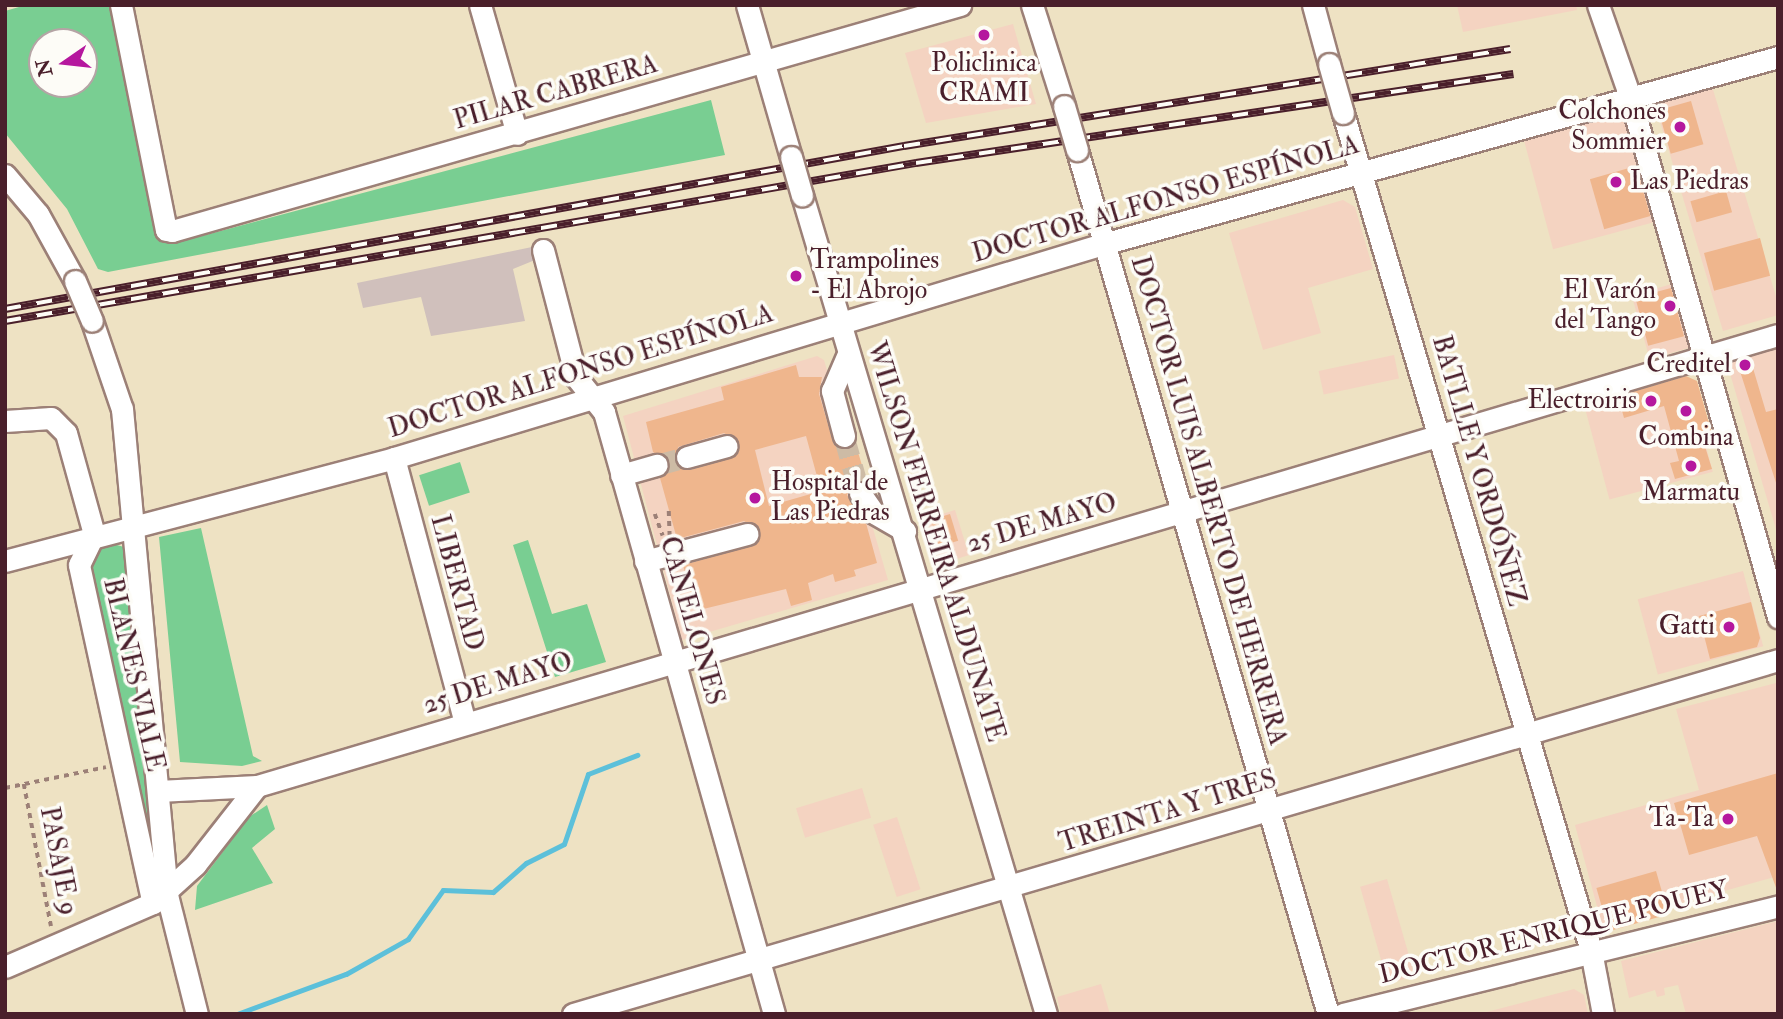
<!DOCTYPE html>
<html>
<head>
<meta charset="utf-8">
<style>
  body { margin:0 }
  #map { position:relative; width:1783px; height:1019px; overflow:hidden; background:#eee2c3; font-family:"IM FELL Double Pica",serif }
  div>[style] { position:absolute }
  .built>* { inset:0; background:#f4d3c1; transform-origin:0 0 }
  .industrial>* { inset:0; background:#d0c0bc }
  .green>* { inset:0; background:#79ce92; transform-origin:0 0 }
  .stream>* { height:5px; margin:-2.5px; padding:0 2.5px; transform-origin:2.5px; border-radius:2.5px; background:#5cc0da }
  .building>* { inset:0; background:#efb68d; transform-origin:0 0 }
  .minor-tunnel>* { height:21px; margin-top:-10.5px; transform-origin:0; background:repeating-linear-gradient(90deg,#cdbba5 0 21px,transparent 0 31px) }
  .path>* { height:3.5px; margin-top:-1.75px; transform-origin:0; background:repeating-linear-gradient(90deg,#9c8077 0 5px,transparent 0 10px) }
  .roads { filter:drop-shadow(2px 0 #9c8077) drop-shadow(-2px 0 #9c8077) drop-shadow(0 2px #9c8077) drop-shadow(0 -2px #9c8077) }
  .minor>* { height:21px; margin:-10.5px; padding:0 10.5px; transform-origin:10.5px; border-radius:10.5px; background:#fff }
  .rail>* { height:8px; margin-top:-4px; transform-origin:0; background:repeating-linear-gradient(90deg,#fdfcf7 0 16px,#4a1f2b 0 32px); box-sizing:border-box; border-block:2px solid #4a1f2b }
  .bridges { filter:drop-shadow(2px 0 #9c8077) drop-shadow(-2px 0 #9c8077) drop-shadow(0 2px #9c8077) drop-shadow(0 -2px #9c8077) }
  .minor-bridge>* { height:21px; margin:-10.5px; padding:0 10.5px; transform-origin:10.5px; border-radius:10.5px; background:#fff }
  .dots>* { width:19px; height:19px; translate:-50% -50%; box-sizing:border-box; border:4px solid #fdfcf7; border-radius:50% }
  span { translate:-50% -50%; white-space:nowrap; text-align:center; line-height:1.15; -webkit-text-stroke:7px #fdfcf7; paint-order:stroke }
  .poi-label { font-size:26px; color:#4a1f2b }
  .right { translate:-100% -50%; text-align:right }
  .left { translate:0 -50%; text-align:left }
  .street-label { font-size:26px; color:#4a1f2b }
  .frame { position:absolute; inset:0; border:7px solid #4a1f2b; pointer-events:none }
  .north { position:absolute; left:28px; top:28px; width:70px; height:70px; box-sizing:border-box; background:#fdfcf7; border:2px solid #b5a4a5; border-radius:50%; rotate:256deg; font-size:19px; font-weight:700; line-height:28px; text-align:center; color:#4a1f2b }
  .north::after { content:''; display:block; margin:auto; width:24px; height:32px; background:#b5179e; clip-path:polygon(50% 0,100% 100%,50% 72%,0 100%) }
</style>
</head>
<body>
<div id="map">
  <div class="built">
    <div style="clip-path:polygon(1457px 5px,1576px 5px,1577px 10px,1463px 32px)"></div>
    <div style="clip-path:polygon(1013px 24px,1036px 104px,926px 123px,905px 53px)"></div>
    <div style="clip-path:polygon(1711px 83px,1778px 303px,1778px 315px,1723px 331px,1653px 98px)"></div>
    <div style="left:1624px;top:108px;width:118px;height:105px;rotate:75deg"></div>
    <div style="clip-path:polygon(1343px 200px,1355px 207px,1373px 269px,1308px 288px,1321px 333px,1263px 350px,1229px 233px)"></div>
    <div style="left:1672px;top:284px;width:66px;height:42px;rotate:74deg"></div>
    <div style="clip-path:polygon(1778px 345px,1778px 536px,1726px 360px)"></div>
    <div style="left:1394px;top:355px;width:24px;height:77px;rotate:78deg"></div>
    <div style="clip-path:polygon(817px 356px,824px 360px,888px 580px,682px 640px,623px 416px)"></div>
    <div style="left:1689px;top:383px;width:92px;height:107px;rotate:75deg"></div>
    <div style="clip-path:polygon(955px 510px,969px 555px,947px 562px,939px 559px,926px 519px)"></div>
    <div style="left:1743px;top:571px;width:78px;height:109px;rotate:75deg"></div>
    <div style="clip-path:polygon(1776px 683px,1778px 876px,1602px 925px,1575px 825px,1699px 790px,1676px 709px)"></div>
    <div style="left:862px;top:788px;width:31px;height:69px;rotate:73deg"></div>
    <div style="left:897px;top:817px;width:76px;height:25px;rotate:72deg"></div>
    <div style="left:1387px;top:879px;width:101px;height:28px;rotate:74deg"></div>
    <div style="clip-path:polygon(1778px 921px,1778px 1014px,1686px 1014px,1678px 985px,1664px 988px,1665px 995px,1657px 997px,1655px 990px,1629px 998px,1621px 961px)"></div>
    <div style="clip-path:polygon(1101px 984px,1110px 1014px,1061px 1014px,1057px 997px)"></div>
    <div style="clip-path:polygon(1574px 989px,1584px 995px,1588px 1014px,1479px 1014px)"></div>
  </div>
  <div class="industrial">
    <div style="clip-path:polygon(532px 247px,535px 260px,513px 269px,525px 321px,431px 336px,421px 297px,363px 308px,357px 283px)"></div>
  </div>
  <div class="green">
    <div style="clip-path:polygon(evenodd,26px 5px,111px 5px,158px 234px,172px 244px,711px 100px,725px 155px,108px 272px,98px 269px,67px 209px,5px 133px,5px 11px,26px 5px,42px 42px,84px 42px,84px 84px,42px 84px,42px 42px)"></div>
    <div style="left:460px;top:462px;width:32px;height:43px;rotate:72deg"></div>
    <div style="clip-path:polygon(201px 528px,253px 756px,262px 761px,242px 766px,180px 762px,159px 537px)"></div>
    <div style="clip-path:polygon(528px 540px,552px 614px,587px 604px,606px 662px,555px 677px,513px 545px)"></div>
    <div style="clip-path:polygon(110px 543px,124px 547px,158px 879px,87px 556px)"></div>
    <div style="clip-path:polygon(267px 805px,275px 829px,252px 848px,273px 883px,195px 910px,197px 886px,249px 817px)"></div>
  </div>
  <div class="stream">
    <div style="left:237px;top:1014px;width:116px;rotate:-20.2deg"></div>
    <div style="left:346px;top:974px;width:71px;rotate:-29.4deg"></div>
    <div style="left:408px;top:939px;width:60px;rotate:-54.5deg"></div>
    <div style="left:443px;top:890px;width:50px;rotate:2.3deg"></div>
    <div style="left:493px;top:892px;width:44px;rotate:-41.3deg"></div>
    <div style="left:526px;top:863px;width:42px;rotate:-26.6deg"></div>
    <div style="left:564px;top:844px;width:74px;rotate:-71.1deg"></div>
    <div style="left:588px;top:774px;width:53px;rotate:-21.2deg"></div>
  </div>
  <div class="building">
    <div style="left:1691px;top:101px;width:45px;height:34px;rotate:74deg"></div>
    <div style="left:1636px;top:166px;width:52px;height:48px;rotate:74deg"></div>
    <div style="left:1726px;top:191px;width:22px;height:37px;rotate:74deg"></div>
    <div style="left:1760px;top:238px;width:39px;height:58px;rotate:75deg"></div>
    <div style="left:1671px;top:288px;width:50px;height:37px;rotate:75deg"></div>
    <div style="clip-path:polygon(1750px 358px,1766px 412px,1778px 409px,1778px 489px,1737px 362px)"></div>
    <div style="clip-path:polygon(evenodd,796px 365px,799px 377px,822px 377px,819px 394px,834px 445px,847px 449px,855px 442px,867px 482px,853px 482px,847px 495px,866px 523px,877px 563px,854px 570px,856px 576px,835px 582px,833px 574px,808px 583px,812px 600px,791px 606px,786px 589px,695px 611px,683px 565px,751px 546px,760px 531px,744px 521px,677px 539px,660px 478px,670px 462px,653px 452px,646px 422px,724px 400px,721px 387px,796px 365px,724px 433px,739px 442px,736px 456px,690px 470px,677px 466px,678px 447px,724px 433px,796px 365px,806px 436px,821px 491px,769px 506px,755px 450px,806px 436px)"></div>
    <div style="clip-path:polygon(1686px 376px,1697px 381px,1713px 437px,1703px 440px,1712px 469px,1675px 479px,1670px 463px,1679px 461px,1664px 406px,1624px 418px,1618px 396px)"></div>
    <div style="left:950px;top:514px;width:28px;height:20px;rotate:73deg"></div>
    <div style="clip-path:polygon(1751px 602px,1760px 638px,1757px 647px,1710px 659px,1699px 616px)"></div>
    <div style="clip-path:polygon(1778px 773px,1778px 893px,1757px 836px,1689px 855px,1674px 803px)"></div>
    <div style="left:1656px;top:871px;width:45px;height:62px;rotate:74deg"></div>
  </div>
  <div class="minor-tunnel">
    <div style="left:844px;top:436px;width:59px;rotate:74.3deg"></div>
    <div style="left:657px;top:465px;width:31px;rotate:-15deg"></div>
  </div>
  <div class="path">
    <div style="left:669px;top:511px;width:25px;rotate:88deg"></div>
    <div style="left:655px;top:514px;width:23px;rotate:70deg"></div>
    <div style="left:24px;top:784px;width:145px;rotate:79.2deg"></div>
    <div style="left:5px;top:788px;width:103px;rotate:-11.7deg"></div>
  </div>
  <div class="roads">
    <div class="minor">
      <div style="left:121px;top:5px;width:229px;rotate:78.7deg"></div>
      <div style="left:166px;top:230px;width:6px;rotate:9deg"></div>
      <div style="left:172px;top:231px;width:820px;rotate:-16deg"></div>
      <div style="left:480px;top:5px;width:134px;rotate:74deg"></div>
      <div style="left:747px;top:5px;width:158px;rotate:73.9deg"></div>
      <div style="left:1032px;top:5px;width:106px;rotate:72.4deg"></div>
      <div style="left:1313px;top:5px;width:61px;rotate:74.8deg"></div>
      <div style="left:1598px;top:5px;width:97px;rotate:70.8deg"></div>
      <div style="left:1630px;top:97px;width:541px;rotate:74.11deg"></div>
      <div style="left:1343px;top:113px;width:874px;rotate:73.51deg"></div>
      <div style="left:1591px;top:951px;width:64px;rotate:79.2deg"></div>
      <div style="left:1077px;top:150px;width:900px;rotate:73.8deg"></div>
      <div style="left:5px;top:175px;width:51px;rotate:49.8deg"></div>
      <div style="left:38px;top:214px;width:77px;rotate:61.1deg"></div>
      <div style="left:802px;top:195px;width:855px;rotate:73.41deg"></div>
      <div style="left:543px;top:250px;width:131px;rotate:75.4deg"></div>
      <div style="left:576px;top:377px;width:45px;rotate:51.3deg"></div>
      <div style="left:604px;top:412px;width:626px;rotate:74.23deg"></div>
      <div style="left:92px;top:321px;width:93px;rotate:71.2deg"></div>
      <div style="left:122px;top:409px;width:488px;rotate:84.7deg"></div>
      <div style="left:167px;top:895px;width:123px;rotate:75.9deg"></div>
      <div style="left:5px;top:421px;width:46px;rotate:-3.7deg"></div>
      <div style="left:51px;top:418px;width:21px;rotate:45deg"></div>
      <div style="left:66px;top:433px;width:105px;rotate:74.5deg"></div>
      <div style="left:94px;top:534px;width:34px;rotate:116deg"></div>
      <div style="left:79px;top:565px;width:346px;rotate:77.7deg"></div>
      <div style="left:153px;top:903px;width:57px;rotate:-42.1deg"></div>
      <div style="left:195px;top:865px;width:100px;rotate:-51.9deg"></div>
      <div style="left:844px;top:436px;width:47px;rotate:-104.9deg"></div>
      <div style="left:832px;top:391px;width:40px;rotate:-66.6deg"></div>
      <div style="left:687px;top:457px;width:41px;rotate:-15.4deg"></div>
      <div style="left:394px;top:458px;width:274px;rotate:75deg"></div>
      <div style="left:621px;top:475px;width:37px;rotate:-16deg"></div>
      <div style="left:860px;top:493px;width:24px;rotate:55deg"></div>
      <div style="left:874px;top:513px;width:36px;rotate:30deg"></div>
      <div style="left:5px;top:561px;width:402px;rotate:-14.8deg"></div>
      <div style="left:394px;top:458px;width:741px;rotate:-16.8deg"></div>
      <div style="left:1103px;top:244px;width:700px;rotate:-15.48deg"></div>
      <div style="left:645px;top:561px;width:106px;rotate:-14.8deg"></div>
      <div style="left:158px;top:791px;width:99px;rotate:-2.9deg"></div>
      <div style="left:257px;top:786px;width:1586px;rotate:-16.52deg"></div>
      <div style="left:5px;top:967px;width:161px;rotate:-23.4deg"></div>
      <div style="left:573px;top:1014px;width:1256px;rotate:-16.37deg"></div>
      <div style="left:1343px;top:1014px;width:448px;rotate:-13.9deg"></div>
    </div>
  </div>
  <div class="rail">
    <div style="left:5px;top:309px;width:914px;rotate:-10.28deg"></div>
    <div style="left:904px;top:146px;width:614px;rotate:-9.09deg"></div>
    <div style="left:5px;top:321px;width:925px;rotate:-9.84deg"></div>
    <div style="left:916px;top:163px;width:604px;rotate:-8.48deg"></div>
  </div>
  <div class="bridges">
    <div class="minor-bridge">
      <div style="left:1329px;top:64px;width:51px;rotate:74.1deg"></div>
      <div style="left:1064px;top:106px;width:46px;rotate:73.5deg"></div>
      <div style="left:791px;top:157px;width:40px;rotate:74deg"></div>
      <div style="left:75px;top:281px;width:43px;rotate:67deg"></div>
    </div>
  </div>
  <div class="dots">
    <div style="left:984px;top:35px;background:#b5179e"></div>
    <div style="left:1680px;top:127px;background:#b5179e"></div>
    <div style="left:1616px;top:182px;background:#b5179e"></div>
    <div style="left:796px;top:276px;background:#b5179e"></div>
    <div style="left:1670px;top:306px;background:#b5179e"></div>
    <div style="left:1745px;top:365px;background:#b5179e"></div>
    <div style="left:1651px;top:401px;background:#b5179e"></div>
    <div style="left:1686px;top:411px;background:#b5179e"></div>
    <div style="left:1691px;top:466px;background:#b5179e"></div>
    <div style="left:755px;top:498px;background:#b5179e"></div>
    <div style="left:1729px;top:627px;background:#b5179e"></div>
    <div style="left:1728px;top:819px;background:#b5179e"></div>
  </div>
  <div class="poi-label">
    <span style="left:984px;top:79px">Policlinica<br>CRAMI</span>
    <span class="right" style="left:1666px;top:127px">Colchones<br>Sommier</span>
    <span class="left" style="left:1630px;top:182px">Las Piedras</span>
    <span class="left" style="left:810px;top:276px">Trampolines<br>- El Abrojo</span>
    <span class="right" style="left:1656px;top:306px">El Varón<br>del Tango</span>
    <span class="right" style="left:1731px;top:365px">Creditel</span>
    <span class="right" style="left:1637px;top:401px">Electroiris</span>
    <span style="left:1686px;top:438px">Combina</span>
    <span class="left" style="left:771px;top:498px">Hospital de<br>Las Piedras</span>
    <span style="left:1691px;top:493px">Marmatu</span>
    <span class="right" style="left:1715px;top:627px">Gatti</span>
    <span class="right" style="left:1714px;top:819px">Ta-Ta</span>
  </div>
  <div class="street-label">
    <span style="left:556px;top:93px;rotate:-16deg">PILAR CABRERA</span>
    <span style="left:1166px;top:200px;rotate:-16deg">DOCTOR ALFONSO ESPÍNOLA</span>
    <span style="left:581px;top:372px;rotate:-17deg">DOCTOR ALFONSO ESPÍNOLA</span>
    <span style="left:1478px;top:471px;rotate:74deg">BATLLE Y ORDÓÑEZ</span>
    <span style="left:1208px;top:501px;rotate:74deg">DOCTOR LUIS ALBERTO DE HERRERA</span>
    <span style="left:1042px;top:524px;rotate:-16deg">25 DE MAYO</span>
    <span style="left:935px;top:542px;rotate:73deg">WILSON FERREIRA ALDUNATE</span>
    <span style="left:456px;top:583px;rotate:75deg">LIBERTAD</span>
    <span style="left:691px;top:621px;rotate:74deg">CANELONES</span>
    <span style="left:133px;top:675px;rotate:77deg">BLANES VIALE</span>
    <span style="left:498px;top:684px;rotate:-17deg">25 DE MAYO</span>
    <span style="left:1168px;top:812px;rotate:-17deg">TREINTA Y TRES</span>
    <span style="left:58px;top:861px;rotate:79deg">PASAJE 9</span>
    <span style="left:1554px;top:933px;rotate:-14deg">DOCTOR ENRIQUE POUEY</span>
  </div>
  <div class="frame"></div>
  <div class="north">N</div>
</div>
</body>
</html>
